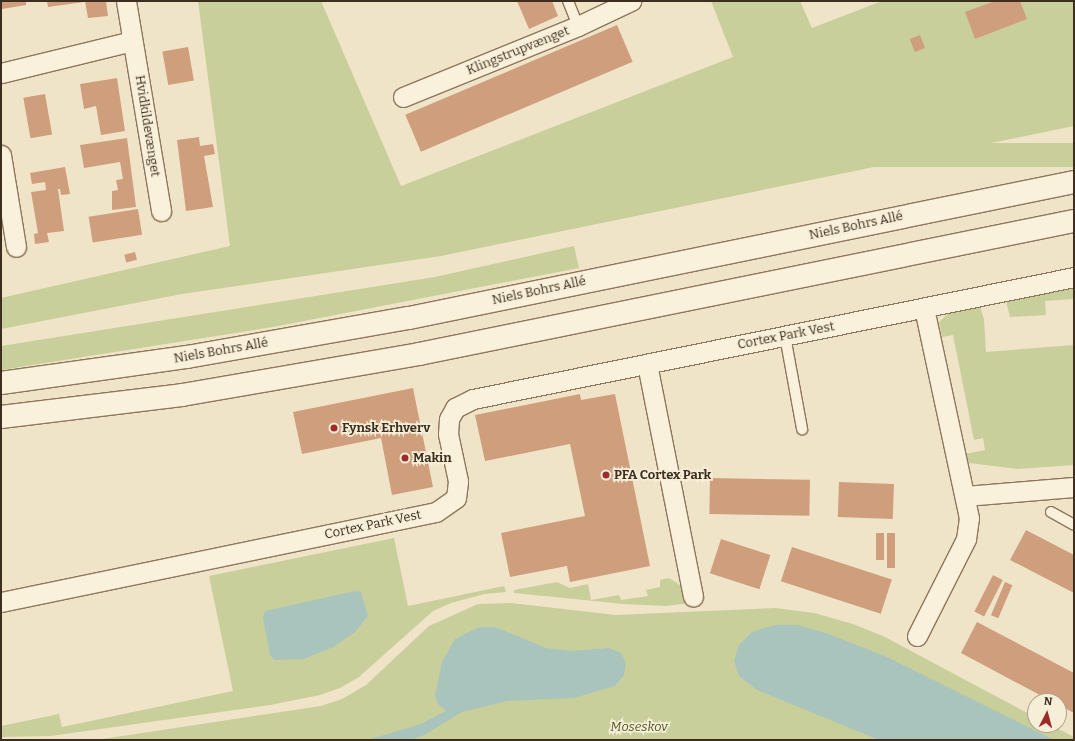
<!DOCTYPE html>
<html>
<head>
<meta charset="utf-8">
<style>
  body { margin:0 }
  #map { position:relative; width:1075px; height:741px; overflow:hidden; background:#f0e4c8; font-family:Bitter,serif }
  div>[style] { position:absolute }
  .green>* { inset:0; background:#c9cf9b; transform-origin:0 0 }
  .water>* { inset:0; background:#a9c4bc }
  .building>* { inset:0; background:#cf9f7d; transform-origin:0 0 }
  .roads { filter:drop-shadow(1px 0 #8d765c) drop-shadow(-1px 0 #8d765c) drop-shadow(0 1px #8d765c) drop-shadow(0 -1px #8d765c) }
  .lane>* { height:10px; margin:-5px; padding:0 5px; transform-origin:5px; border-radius:5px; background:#faf1dc }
  .street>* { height:19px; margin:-9.5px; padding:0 9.5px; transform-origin:9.5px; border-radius:9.5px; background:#faf1dc }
  .secondary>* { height:22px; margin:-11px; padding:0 11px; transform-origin:11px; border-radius:11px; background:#faf1dc }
  .dots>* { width:11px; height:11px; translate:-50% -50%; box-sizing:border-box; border:2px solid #f7eed8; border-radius:50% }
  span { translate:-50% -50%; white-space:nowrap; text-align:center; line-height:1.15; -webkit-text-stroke:3.5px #f7eed8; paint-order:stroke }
  .street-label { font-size:13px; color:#3d2e20 }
  .poi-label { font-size:13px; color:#3d2e20; font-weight:700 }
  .left { translate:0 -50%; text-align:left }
  .park-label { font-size:13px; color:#4d5a26; font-style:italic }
  .frame { position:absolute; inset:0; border:2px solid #3d2e20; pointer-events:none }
  .north { position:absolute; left:1027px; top:693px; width:40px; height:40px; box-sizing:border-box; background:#f7eed8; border:1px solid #ada18e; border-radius:50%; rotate:6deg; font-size:11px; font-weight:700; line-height:16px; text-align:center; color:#3d2e20 }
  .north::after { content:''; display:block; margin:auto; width:14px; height:18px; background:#9e2a2b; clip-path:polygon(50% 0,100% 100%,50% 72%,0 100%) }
</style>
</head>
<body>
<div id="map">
  <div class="green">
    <div style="clip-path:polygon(198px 1px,321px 1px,401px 186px,733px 57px,711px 1px,800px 1px,812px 28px,882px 1px,1074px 1px,1074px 126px,441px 256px,182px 294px,1px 329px,1px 298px,230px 246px)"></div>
    <div style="left:1074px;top:143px;width:24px;height:437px;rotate:90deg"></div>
    <div style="clip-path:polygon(574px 246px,579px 268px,273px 327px,1px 370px,1px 346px,435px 277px)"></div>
    <div style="clip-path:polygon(1074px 287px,1074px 299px,1045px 301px,1046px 315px,1010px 317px,1006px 301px)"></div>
    <div style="clip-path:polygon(980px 307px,984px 319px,986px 352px,1074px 345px,1074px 465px,1018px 469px,969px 463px,965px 454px,985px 450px,983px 438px,974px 440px,953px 335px,942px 337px,939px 322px,950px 312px)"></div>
    <div style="clip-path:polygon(394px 538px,408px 606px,504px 586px,506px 592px,484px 594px,451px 603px,433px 611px,359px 677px,340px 688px,320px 695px,270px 705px,51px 736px,1px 737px,1px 726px,59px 714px,62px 727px,233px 691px,209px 576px)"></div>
    <div style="clip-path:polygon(669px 578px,680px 585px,697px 602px,666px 606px,624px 604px,514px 593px,514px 590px,557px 582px,570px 588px,588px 584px,591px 600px,619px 595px,621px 600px,648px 596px,646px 590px,660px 587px,660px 580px)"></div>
    <div style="clip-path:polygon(511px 603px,616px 615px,775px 608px,814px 613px,853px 624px,883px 636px,1035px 717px,1035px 725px,1051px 725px,1074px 737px,1074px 740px,96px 740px,321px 706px,342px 699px,366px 685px,429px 626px,478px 604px)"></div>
  </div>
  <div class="water">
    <div style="clip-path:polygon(355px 591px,361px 592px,368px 616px,355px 632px,333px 647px,304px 659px,274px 660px,270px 655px,263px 618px,265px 611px)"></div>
    <div style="clip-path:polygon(774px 625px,797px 625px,826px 633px,887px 657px,1054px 740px,879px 740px,757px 690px,739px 676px,734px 661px,739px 645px,752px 632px)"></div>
    <div style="clip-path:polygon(479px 627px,495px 627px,546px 648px,572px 651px,609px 648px,621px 653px,626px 663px,624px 675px,615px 686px,574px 698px,507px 701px,462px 712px,424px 735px,411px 740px,367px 740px,421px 724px,446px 711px,438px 704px,435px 696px,442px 662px,455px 639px)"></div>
  </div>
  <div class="building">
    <div style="clip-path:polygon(1px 1px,26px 1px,26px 5px,2px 9px)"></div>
    <div style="clip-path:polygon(47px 1px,84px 1px,84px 2px,48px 7px)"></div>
    <div style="clip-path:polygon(85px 1px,106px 1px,108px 16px,88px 18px)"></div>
    <div style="clip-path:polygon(517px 1px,552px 1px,558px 16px,529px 29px)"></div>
    <div style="clip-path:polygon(995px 1px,1020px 1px,1027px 19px,975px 39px,965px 12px)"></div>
    <div style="left:617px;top:25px;width:40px;height:230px;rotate:67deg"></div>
    <div style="left:920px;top:35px;width:14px;height:11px;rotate:69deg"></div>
    <div style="left:188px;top:47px;width:34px;height:26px;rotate:80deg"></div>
    <div style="clip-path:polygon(117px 78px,125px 131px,101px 135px,96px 106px,84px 109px,80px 84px)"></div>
    <div style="left:45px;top:94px;width:41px;height:22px;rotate:80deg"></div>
    <div style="clip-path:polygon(199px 137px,200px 146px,213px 144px,215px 154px,204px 156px,213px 207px,186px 211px,177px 140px)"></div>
    <div style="clip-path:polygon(127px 138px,136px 207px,112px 210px,112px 191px,118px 190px,116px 180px,123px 179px,120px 162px,84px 168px,80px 145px)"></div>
    <div style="clip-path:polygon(65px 167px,70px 194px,61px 195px,60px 189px,58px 189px,64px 231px,47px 233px,49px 242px,35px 244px,34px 234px,38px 233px,31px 192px,46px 190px,45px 182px,32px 184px,30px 173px)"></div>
    <div style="left:138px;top:209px;width:26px;height:50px;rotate:81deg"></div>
    <div style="left:135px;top:252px;width:8px;height:11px;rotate:76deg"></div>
    <div style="clip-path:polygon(413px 388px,433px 487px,392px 495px,381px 438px,302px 454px,293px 412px)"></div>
    <div style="clip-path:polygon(580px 394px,581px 400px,615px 394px,650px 566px,570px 582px,567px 566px,510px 577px,501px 533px,585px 516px,570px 444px,485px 461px,475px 415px)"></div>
    <div style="left:710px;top:478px;width:100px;height:36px;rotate:1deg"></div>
    <div style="left:839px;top:482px;width:55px;height:35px;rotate:2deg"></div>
    <div style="clip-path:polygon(1026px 530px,1074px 555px,1074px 593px,1010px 560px)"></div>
    <div style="left:876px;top:533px;width:8px;height:27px"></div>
    <div style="left:887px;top:533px;width:8px;height:35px"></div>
    <div style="left:721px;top:539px;width:52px;height:36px;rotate:18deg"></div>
    <div style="left:792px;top:547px;width:105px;height:36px;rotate:18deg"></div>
    <div style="left:993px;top:575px;width:11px;height:41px;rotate:27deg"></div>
    <div style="left:1005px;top:582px;width:8px;height:36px;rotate:23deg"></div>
    <div style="clip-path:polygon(977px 622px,1074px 673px,1074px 713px,1059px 705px,1059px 701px,1051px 701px,961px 653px)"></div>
  </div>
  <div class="roads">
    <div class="lane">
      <div style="left:568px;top:1px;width:27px;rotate:68deg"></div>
      <div style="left:785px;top:336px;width:95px;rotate:79.6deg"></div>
      <div style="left:1051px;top:512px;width:26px;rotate:29deg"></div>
    </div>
    <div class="street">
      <div style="left:126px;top:1px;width:213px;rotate:80.5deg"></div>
      <div style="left:1px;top:73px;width:135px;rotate:-13.7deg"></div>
      <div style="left:403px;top:97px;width:189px;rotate:-22.1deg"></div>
      <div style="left:578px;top:26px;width:59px;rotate:-25.3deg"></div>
      <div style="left:1px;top:155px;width:93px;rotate:80.7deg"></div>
      <div style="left:647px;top:364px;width:237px;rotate:78.8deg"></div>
      <div style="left:965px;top:496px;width:109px;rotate:-4.7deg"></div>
      <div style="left:1px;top:602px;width:444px;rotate:-11.7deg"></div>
      <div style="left:436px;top:512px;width:24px;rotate:-35deg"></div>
      <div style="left:456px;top:498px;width:17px;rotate:-83deg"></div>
      <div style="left:458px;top:481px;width:48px;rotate:-102deg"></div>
      <div style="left:448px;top:434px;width:15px;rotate:-86deg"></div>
      <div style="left:449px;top:419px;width:13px;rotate:-61deg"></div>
      <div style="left:455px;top:408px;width:20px;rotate:-27deg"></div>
      <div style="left:473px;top:399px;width:613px;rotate:-11.47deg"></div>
      <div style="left:917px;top:636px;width:109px;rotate:-63.2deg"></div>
      <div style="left:966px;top:539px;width:21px;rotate:-82deg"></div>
      <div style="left:969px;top:518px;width:215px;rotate:-102.1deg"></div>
    </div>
    <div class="secondary">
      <div style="left:1px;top:383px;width:188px;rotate:-8deg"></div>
      <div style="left:187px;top:357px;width:225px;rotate:-10deg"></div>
      <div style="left:409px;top:318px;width:679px;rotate:-11.56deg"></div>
      <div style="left:1px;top:417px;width:182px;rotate:-6.9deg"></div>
      <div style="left:182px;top:395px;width:241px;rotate:-9.8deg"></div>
      <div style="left:419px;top:354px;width:668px;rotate:-11.48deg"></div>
    </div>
  </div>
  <div class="dots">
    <div style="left:334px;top:428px;background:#9e2a2b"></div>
    <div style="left:405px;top:458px;background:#9e2a2b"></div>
    <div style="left:606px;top:475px;background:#9e2a2b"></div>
  </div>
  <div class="street-label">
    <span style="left:518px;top:51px;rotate:-22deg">Klingstrupvænget</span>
    <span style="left:147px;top:126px;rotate:81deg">Hvidkildevænget</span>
    <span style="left:856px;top:226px;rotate:-12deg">Niels Bohrs Allé</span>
    <span style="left:539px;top:291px;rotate:-12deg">Niels Bohrs Allé</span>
    <span style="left:786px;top:336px;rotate:-11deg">Cortex Park Vest</span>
    <span style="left:221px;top:351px;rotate:-10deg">Niels Bohrs Allé</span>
    <span style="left:373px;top:525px;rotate:-12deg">Cortex Park Vest</span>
  </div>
  <div class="poi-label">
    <span class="left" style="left:342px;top:428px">Fynsk Erhverv</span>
    <span class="left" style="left:413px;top:458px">Makin</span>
    <span class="left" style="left:614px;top:475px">PFA Cortex Park</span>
  </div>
  <div class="park-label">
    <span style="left:639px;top:727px">Moseskov</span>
  </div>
  <div class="frame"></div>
  <div class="north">N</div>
</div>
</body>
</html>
